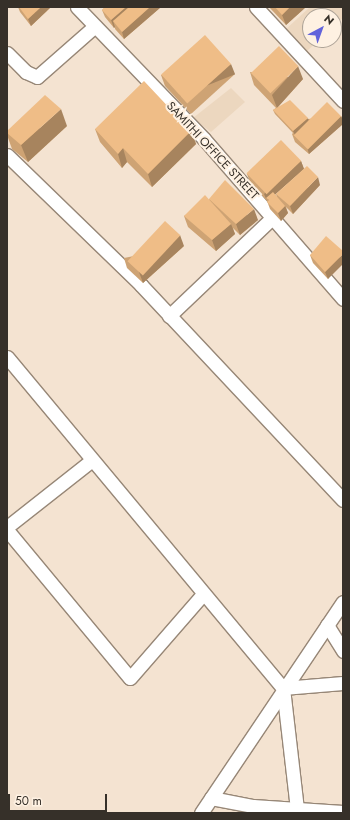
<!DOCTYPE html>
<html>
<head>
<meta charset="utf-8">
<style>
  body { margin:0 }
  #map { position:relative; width:350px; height:820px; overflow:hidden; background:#f4e3d1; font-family:Jost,sans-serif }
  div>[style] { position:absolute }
  .built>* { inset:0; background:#ecd7bf }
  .roads { filter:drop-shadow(1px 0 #978777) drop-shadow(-1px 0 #978777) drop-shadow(0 1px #978777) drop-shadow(0 -1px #978777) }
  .street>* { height:13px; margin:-6.5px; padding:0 6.5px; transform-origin:6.5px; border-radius:6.5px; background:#fff }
  .wall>* { inset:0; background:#cea374 }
  .shaded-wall>* { inset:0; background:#a7845e; transform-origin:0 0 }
  .building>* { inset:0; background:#efbd87; transform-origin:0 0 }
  span { translate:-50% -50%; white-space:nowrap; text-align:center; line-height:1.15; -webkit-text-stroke:4px #fef1e2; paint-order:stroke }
  .street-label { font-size:12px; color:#363029 }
  .frame { position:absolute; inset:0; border:8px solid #363029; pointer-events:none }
  .north { position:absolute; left:302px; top:8px; width:40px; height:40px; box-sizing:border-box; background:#fef1e2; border:1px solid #aea498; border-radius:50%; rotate:41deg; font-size:11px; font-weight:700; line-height:16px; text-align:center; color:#363029 }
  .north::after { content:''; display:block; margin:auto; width:14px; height:18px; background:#6263db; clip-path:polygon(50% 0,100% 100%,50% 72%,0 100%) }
  .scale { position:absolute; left:8px; top:794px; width:99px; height:18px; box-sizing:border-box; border:2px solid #363029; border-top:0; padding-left:5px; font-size:12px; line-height:14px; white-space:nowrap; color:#363029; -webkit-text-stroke:3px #fef1e2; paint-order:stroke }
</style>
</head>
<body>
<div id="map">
  <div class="built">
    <div style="clip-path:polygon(310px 7px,343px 7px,343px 18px,334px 26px,334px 16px,310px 16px,310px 40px,319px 40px,307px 51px,286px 29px)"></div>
    <div style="clip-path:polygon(231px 88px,245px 102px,211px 132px,193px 118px)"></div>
  </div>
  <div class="roads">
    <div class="street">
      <div style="left:77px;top:7px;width:183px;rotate:46.1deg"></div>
      <div style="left:204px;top:139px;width:212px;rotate:49deg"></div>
      <div style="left:256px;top:7px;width:128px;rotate:47.2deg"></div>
      <div style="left:7px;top:53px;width:27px;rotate:45deg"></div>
      <div style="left:26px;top:72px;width:12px;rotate:24deg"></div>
      <div style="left:37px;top:77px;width:77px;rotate:-41.3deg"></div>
      <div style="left:7px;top:155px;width:187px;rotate:44.1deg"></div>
      <div style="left:141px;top:285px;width:295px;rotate:46.8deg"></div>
      <div style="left:169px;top:316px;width:144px;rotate:-43.6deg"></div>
      <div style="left:7px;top:357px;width:431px;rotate:50.2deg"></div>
      <div style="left:283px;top:688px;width:122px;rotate:83.4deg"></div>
      <div style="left:7px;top:527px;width:108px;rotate:-38.2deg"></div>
      <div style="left:7px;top:530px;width:192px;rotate:50.3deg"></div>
      <div style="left:130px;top:678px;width:111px;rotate:-49deg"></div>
      <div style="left:327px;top:625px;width:31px;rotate:58deg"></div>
      <div style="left:283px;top:688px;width:60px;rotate:-4.8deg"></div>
      <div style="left:211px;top:798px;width:43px;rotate:10.8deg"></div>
      <div style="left:253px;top:806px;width:90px;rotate:3.8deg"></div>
      <div style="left:201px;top:813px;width:254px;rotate:-56.1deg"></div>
    </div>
  </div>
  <div class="wall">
    <div style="clip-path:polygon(18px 7px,51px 7px,31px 26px,20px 12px)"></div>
    <div style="clip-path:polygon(105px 7px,161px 7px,124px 39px,115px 29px,115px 27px,114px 28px,105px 17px,102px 10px)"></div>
    <div style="clip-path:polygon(269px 7px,306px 7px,286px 25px)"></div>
    <div style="clip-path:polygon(250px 72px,303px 79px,278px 107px,308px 119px,341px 116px,343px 120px,343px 124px,309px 154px,295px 142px,292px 134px,293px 133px,275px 114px,273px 110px,276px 108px,254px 85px)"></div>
    <div style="clip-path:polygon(235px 74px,191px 114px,165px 86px,161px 75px)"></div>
    <div style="clip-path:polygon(67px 126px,28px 162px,12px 149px,7px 135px,7px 131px)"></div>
    <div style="clip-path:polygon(95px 129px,191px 131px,196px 144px,152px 187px,127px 162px,122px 168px,100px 142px)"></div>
    <div style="clip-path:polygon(301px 161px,304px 169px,275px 194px,277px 198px,276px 194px,320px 185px,293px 214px,286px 207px,288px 213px,281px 221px,270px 209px,267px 201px,250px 182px,247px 174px)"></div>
    <div style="clip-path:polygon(209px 199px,258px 220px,240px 235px,233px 228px,235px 234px,216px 251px,188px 227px,184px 216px,209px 200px)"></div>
    <div style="clip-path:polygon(184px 246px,143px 283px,127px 268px,124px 258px)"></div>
    <div style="clip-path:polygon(343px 251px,328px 279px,313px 263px,310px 255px)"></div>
  </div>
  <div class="shaded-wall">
    <div style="clip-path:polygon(41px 7px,51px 7px,31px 26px,28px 19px)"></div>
    <div style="clip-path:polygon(126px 7px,137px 7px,113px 21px,115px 27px,114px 28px,111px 20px)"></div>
    <div style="clip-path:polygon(150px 7px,161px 7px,124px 39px,122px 32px)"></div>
    <div style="clip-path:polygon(290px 7px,306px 7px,286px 25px,282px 15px)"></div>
    <div style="left:231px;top:64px;width:11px;height:59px;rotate:68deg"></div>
    <div style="clip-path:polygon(298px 66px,303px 79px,277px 108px,272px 95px)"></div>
    <div style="clip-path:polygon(61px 109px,67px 126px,28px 162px,21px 145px)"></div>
    <div style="clip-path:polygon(341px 116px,343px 120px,343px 124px,309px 154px,307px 147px)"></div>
    <div style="clip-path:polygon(308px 118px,309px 122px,295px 135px,293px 131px)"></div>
    <div style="clip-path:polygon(191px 131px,196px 144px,152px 187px,148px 174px)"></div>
    <div style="clip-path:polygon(123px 148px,127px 162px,122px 168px,118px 154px)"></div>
    <div style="clip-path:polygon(301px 161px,304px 169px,269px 200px,266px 198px,267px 201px,264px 194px)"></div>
    <div style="clip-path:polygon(318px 177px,320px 185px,293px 214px,290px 206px)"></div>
    <div style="clip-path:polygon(285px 206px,288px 213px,281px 221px,278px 213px)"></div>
    <div style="clip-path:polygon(254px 209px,258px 220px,240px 235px,236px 224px)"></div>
    <div style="clip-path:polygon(231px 224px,235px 234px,216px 251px,212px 240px)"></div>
    <div style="clip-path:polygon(180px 235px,184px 246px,143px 283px,139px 272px)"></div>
    <div style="clip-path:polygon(343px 254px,343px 264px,328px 279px,325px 272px)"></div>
  </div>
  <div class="building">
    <div style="clip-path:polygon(19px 7px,41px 7px,28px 19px)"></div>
    <div style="clip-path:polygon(105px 7px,126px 7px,111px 20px,102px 10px)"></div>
    <div style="clip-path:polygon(129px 7px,150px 7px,122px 32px,113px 21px)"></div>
    <div style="clip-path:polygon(275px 7px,290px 7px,282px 15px)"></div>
    <div style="left:205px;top:35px;width:39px;height:59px;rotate:48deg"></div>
    <div style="left:279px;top:46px;width:28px;height:39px;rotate:46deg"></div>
    <div style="clip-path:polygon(144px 81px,191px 131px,148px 174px,123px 148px,118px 154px,95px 129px)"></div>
    <div style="clip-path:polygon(45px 95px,61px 109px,21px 145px,7px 133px,7px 131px)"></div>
    <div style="clip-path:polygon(290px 100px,308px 118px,293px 131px,273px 110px)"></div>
    <div style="left:327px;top:102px;width:20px;height:47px;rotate:45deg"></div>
    <div style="left:281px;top:140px;width:29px;height:48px;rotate:46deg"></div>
    <div style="clip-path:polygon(307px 166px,318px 177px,290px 206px,276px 194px)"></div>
    <div style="clip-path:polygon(225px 180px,254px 209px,236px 224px,209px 199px)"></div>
    <div style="clip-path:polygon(273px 192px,285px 206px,278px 213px,267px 202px,269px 200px,266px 198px)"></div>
    <div style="clip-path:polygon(205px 195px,231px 224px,212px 240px,184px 216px)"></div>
    <div style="left:165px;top:221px;width:21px;height:55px;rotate:43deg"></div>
    <div style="clip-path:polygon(326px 236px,343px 251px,343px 254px,325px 272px,310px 255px)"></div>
  </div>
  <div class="street-label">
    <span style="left:212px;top:151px;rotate:47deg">SAMITHI OFFICE STREET</span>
  </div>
  <div class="frame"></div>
  <div class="north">N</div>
  <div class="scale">50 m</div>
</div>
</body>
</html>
